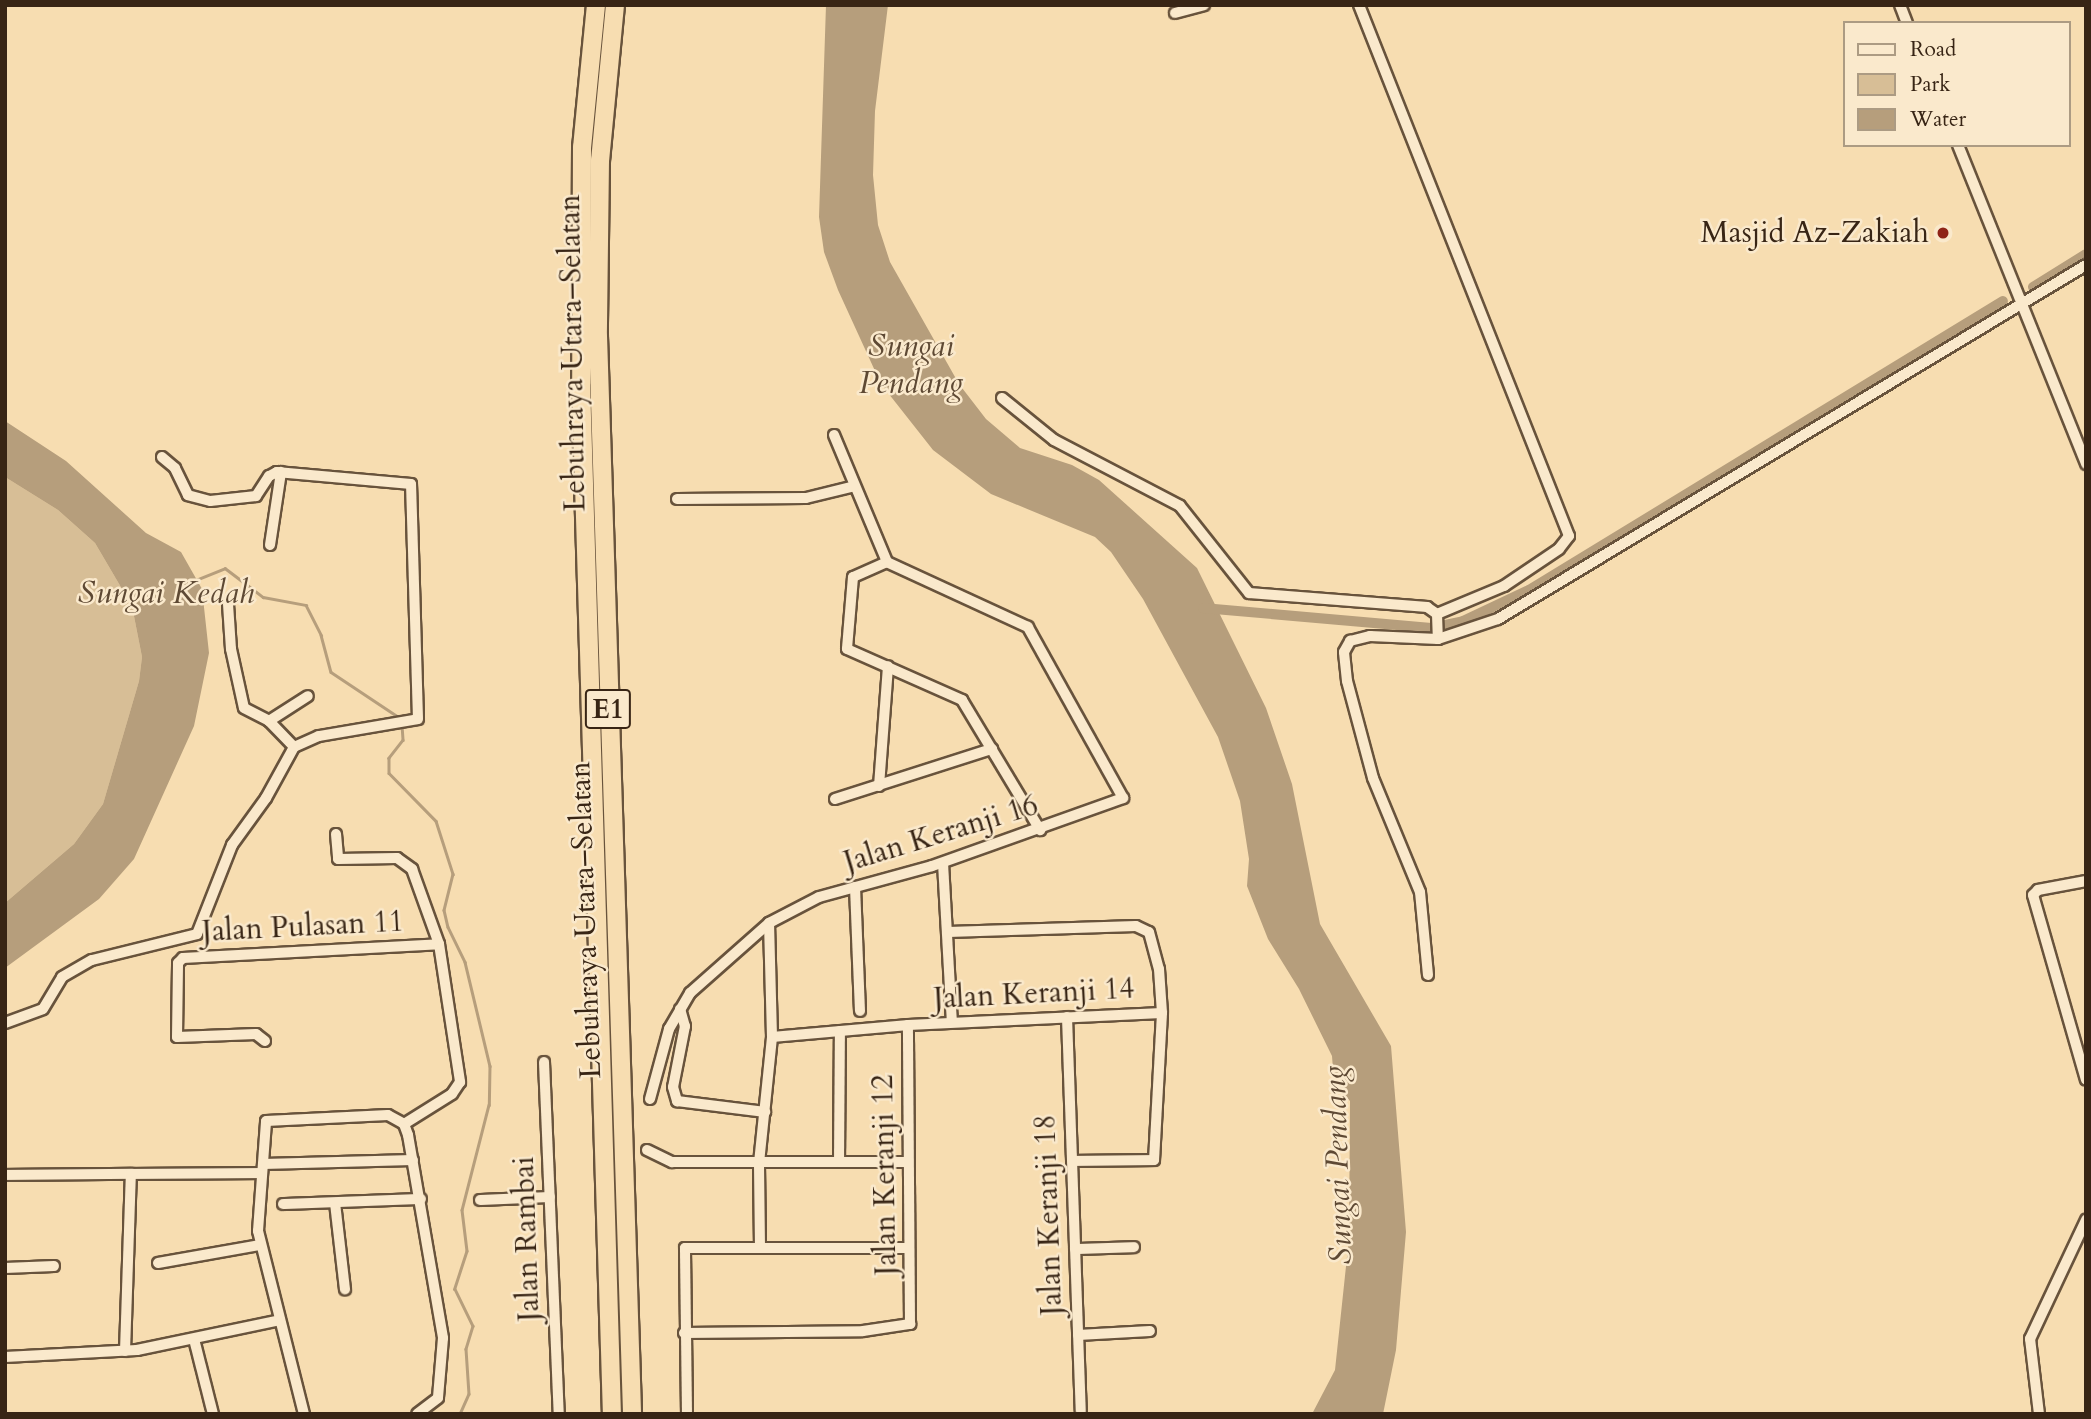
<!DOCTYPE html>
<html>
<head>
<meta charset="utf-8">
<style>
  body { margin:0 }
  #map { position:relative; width:2091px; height:1419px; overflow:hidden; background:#f7ddb1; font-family:Cardo,serif }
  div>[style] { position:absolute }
  .green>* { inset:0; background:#d7be96 }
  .water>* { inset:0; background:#b69e7c }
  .stream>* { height:2.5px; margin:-1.25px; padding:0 1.25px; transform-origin:1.25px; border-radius:1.25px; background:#b69e7c }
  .canal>* { height:10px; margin:-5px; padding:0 5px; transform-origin:5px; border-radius:5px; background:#b69e7c }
  .roads { filter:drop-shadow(2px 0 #68533c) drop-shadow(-2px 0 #68533c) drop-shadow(0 2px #68533c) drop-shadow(0 -2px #68533c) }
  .minor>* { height:10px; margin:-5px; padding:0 5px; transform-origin:5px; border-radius:5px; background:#fae9cc }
  .motorway>* { height:18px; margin:-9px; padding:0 9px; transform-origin:9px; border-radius:9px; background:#f7ddb1 }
  .dots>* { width:19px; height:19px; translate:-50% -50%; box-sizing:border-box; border:4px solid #fae9cc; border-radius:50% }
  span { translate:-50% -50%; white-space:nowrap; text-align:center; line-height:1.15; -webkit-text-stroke:5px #fae9cc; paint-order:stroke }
  .shield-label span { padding:2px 5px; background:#fae9cc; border:2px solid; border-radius:5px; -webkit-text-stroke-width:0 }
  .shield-label { font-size:28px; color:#382515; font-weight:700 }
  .poi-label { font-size:30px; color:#382515 }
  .right { translate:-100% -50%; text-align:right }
  .street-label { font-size:30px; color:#382515 }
  .water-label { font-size:32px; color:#5e4934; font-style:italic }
  .frame { position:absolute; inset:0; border:7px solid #382515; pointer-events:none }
  .legend { position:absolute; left:1843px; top:21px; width:228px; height:126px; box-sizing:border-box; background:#fae9cc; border:2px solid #ac9b83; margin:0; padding:9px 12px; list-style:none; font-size:21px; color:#382515 }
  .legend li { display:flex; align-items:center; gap:14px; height:35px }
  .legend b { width:35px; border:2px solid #ac9b83 }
</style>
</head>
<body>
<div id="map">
  <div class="green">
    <div style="clip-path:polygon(5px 477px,58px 510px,95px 543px,132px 606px,142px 657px,139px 681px,103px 804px,74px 844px,5px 903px)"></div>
  </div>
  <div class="water">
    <div style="clip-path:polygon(826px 5px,888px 5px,875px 111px,873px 175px,878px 225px,890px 262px,959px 384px,986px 419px,1020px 448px,1072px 465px,1099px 480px,1197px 568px,1266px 708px,1292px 784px,1320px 924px,1391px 1046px,1406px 1232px,1396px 1350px,1383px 1414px,1312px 1414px,1335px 1370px,1349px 1238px,1350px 1101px,1334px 1083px,1332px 1056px,1299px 989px,1268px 939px,1247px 886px,1249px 859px,1240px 801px,1218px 737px,1143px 599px,1111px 552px,1095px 537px,991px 494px,933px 450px,881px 384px,838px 290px,824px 252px,819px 217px)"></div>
    <div style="clip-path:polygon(5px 421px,66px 461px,146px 533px,181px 552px,202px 589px,209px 653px,194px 726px,134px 859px,99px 899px,5px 968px,5px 903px,74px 844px,103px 804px,139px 681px,142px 657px,132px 606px,95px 543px,58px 510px,5px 477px)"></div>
  </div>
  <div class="stream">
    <div style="left:196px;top:580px;width:31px;rotate:-22deg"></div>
    <div style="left:225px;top:568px;width:48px;rotate:37.3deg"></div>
    <div style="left:263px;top:597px;width:44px;rotate:10.5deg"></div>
    <div style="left:306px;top:605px;width:34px;rotate:63deg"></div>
    <div style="left:321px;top:635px;width:38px;rotate:75deg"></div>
    <div style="left:331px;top:672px;width:83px;rotate:33.7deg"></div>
    <div style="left:402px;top:725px;width:15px;rotate:86deg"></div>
    <div style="left:403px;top:740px;width:23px;rotate:128deg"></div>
    <div style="left:389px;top:758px;width:15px;rotate:90deg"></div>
    <div style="left:389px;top:773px;width:67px;rotate:45.6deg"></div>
    <div style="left:436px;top:821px;width:56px;rotate:72.2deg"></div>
    <div style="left:453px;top:874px;width:37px;rotate:104deg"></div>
    <div style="left:444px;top:910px;width:17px;rotate:77deg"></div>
    <div style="left:448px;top:927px;width:39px;rotate:64deg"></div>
    <div style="left:465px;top:962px;width:107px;rotate:76.5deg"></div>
    <div style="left:490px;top:1066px;width:39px;rotate:91deg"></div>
    <div style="left:489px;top:1105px;width:108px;rotate:104.4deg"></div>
    <div style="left:462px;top:1210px;width:41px;rotate:83deg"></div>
    <div style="left:467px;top:1251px;width:40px;rotate:108deg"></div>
    <div style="left:455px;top:1289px;width:41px;rotate:64.1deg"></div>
    <div style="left:473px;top:1326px;width:24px;rotate:107deg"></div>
    <div style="left:466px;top:1349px;width:45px;rotate:86.2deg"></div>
    <div style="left:469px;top:1394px;width:22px;rotate:114deg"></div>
  </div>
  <div class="canal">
    <div style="left:2033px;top:287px;width:62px;rotate:-31.9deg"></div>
    <div style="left:1203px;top:608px;width:229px;rotate:5deg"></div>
    <div style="left:1431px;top:628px;width:33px;rotate:-12deg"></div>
    <div style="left:1463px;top:621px;width:73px;rotate:-25.2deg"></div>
    <div style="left:1529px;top:590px;width:555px;rotate:-31.37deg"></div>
  </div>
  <div class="roads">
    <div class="minor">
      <div style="left:1359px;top:5px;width:571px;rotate:68.42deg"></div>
      <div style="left:1569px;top:536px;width:16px;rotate:128deg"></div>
      <div style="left:1559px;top:549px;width:66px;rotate:146.1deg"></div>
      <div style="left:1504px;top:586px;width:73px;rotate:157.3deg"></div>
      <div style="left:1900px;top:5px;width:19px;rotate:69deg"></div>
      <div style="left:1175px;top:13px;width:30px;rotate:-15deg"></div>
      <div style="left:1958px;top:145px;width:344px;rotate:68.1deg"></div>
      <div style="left:1002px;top:398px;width:67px;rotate:38.9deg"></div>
      <div style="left:1054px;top:440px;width:142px;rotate:27.6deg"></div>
      <div style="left:1180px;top:506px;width:111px;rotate:51.6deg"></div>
      <div style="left:1249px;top:593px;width:179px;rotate:4.5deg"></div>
      <div style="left:1427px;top:607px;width:12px;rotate:35deg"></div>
      <div style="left:1437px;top:614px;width:25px;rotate:88deg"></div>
      <div style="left:834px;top:435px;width:138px;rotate:67.3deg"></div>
      <div style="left:677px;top:499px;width:129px;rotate:-0.4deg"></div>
      <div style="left:806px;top:498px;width:50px;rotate:-13.8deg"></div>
      <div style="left:270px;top:545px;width:74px;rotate:-81.4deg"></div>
      <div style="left:887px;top:562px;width:37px;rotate:156deg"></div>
      <div style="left:853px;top:577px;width:72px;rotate:94.8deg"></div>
      <div style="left:847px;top:649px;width:126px;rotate:23.9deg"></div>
      <div style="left:962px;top:700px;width:152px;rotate:59deg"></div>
      <div style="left:228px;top:604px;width:45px;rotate:86.2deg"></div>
      <div style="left:231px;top:649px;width:60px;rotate:77.6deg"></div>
      <div style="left:244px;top:708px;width:28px;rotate:27deg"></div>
      <div style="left:269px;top:721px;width:36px;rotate:46deg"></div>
      <div style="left:269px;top:721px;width:46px;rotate:-32.7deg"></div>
      <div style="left:879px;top:786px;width:120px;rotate:-85.7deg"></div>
      <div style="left:835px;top:799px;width:165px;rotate:-17.7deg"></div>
      <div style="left:336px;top:834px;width:25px;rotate:85deg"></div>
      <div style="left:338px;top:859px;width:59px;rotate:-1deg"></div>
      <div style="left:397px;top:858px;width:19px;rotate:36deg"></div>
      <div style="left:412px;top:869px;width:80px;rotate:70.2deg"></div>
      <div style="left:439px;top:944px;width:140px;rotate:81.3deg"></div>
      <div style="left:460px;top:1082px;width:14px;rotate:124deg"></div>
      <div style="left:452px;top:1094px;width:57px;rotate:148deg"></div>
      <div style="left:943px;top:863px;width:159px;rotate:86.8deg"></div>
      <div style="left:2086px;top:881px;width:49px;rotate:169.4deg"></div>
      <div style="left:2038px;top:890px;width:7px;rotate:135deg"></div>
      <div style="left:2033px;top:895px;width:192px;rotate:74deg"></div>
      <div style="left:855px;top:887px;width:124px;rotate:87.7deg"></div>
      <div style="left:948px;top:932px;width:188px;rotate:-1.8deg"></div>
      <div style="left:1136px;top:926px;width:14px;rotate:25deg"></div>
      <div style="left:1149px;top:932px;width:38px;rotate:75deg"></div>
      <div style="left:1159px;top:969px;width:44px;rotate:86.1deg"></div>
      <div style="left:1162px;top:1013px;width:147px;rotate:93.1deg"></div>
      <div style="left:1154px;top:1160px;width:81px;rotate:179.3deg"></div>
      <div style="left:1428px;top:975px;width:83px;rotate:-95.5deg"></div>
      <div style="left:1420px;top:892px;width:123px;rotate:-112.4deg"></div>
      <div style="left:1373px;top:778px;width:100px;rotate:-105deg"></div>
      <div style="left:1347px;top:681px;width:29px;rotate:-96deg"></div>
      <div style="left:1344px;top:652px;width:13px;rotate:-61deg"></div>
      <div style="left:1350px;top:641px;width:21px;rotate:-14deg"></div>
      <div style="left:1370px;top:636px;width:68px;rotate:2.5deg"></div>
      <div style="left:1438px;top:639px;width:63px;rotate:-18.4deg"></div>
      <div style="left:1498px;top:619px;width:686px;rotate:-31.05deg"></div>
      <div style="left:680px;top:1009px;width:18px;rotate:74deg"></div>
      <div style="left:685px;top:1026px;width:62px;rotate:101.1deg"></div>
      <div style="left:673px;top:1087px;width:15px;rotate:74deg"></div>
      <div style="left:677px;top:1101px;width:89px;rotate:7.1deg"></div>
      <div style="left:1067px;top:1017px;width:394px;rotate:88deg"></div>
      <div style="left:5px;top:1023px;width:40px;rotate:-20.2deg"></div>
      <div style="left:43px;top:1009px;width:37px;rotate:-59deg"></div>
      <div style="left:62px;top:977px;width:34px;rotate:-30deg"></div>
      <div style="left:92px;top:960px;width:108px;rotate:-13.9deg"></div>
      <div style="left:197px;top:934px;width:96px;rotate:-68.5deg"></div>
      <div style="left:232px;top:845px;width:58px;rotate:-54.1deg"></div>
      <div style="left:266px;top:798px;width:58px;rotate:-61.2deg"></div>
      <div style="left:294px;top:747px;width:27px;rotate:-24deg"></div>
      <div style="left:319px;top:736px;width:100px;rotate:-9.7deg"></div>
      <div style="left:418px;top:719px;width:235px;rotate:-91.7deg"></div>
      <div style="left:411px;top:484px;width:135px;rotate:-174.9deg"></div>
      <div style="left:277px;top:472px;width:9px;rotate:153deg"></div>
      <div style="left:269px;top:476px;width:24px;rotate:123deg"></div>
      <div style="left:256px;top:496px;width:46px;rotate:173.8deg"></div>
      <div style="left:210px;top:501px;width:23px;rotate:-165deg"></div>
      <div style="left:188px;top:495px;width:30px;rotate:-116deg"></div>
      <div style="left:175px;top:468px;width:17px;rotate:-140deg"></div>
      <div style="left:772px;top:1037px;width:137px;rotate:-5deg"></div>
      <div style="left:908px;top:1025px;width:254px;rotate:-2.7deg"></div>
      <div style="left:265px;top:1041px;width:11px;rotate:-142deg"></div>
      <div style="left:256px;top:1034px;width:79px;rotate:177.8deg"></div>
      <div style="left:177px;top:1037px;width:74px;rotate:-89.2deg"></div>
      <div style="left:178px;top:963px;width:7px;rotate:-45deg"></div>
      <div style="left:183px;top:958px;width:256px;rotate:-3.1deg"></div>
      <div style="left:544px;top:1062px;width:352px;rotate:87.6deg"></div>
      <div style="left:650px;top:1099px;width:73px;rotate:-74.8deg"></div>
      <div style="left:669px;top:1029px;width:42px;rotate:-59.7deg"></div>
      <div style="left:690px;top:993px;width:106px;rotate:-41.5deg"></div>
      <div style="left:769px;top:923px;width:56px;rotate:-27.5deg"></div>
      <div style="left:819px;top:897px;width:117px;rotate:-15.3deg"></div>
      <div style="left:932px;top:866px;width:203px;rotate:-19.6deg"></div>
      <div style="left:1123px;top:798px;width:196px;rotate:-119.1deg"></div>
      <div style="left:1028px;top:627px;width:155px;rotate:-155.3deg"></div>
      <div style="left:647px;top:1150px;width:28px;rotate:26deg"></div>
      <div style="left:672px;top:1162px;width:236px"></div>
      <div style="left:839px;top:1162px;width:131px;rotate:-89.6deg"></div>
      <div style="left:263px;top:1164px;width:150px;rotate:-1.5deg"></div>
      <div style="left:5px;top:1175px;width:126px;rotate:-0.5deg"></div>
      <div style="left:480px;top:1200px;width:70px;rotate:-2.5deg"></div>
      <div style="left:335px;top:1203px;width:87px;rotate:83.4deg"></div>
      <div style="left:283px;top:1204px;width:138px;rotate:-2.1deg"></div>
      <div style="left:760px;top:1247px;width:84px;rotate:-90.7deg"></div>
      <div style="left:759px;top:1163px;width:127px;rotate:-84.1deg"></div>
      <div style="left:772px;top:1037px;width:114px;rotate:-91.5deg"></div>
      <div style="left:1075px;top:1249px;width:59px;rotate:-1.9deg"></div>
      <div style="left:158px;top:1263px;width:104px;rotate:-10deg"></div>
      <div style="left:5px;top:1268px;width:49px;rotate:-2.3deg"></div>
      <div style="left:684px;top:1333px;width:179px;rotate:-0.6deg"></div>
      <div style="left:863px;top:1331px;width:48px;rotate:-8.5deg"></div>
      <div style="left:910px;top:1324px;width:299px;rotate:-90.4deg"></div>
      <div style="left:1078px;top:1335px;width:72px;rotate:-3.2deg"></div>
      <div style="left:194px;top:1339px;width:77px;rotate:75.8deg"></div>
      <div style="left:125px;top:1351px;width:177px;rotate:-88.1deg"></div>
      <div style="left:131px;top:1174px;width:131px;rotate:-0.4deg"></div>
      <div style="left:5px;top:1357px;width:132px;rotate:-3deg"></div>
      <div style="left:137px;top:1350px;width:146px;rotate:-11.8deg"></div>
      <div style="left:304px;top:1414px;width:189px;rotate:-104.1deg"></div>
      <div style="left:258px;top:1231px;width:110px;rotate:-85.8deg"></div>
      <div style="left:266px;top:1121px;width:122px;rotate:-2.8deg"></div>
      <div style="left:388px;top:1115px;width:18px;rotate:29deg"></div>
      <div style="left:404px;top:1124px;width:12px;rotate:70deg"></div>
      <div style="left:408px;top:1135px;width:206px;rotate:80.2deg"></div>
      <div style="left:443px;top:1338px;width:60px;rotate:94.8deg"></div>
      <div style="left:438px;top:1398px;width:26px;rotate:143deg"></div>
      <div style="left:687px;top:1414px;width:166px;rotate:-90.7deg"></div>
      <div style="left:685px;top:1248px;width:224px"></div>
      <div style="left:2039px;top:1414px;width:76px;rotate:-96.8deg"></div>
      <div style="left:2030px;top:1339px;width:132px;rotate:-64.8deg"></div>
    </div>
    <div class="motorway">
      <div style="left:596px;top:5px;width:143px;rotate:95.6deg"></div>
      <div style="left:582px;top:147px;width:237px;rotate:90.2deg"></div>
      <div style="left:581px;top:384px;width:1030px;rotate:88.28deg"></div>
      <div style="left:615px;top:5px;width:156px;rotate:95.5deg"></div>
      <div style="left:600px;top:160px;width:176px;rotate:90.7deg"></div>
      <div style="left:598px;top:336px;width:1079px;rotate:88.19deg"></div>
    </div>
  </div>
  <div class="dots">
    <div style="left:1943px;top:233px;background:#8f2418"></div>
  </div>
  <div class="shield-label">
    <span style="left:608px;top:709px">E1</span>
  </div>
  <div class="poi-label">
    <span class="right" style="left:1929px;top:233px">Masjid Az-Zakiah</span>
  </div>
  <div class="street-label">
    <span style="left:573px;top:353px;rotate:-91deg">Lebuhraya Utara–Selatan</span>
    <span style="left:941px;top:834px;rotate:-17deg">Jalan Keranji 16</span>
    <span style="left:586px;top:920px;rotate:-92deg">Lebuhraya Utara–Selatan</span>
    <span style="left:303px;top:927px;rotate:-3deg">Jalan Pulasan 11</span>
    <span style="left:1034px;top:994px;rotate:-3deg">Jalan Keranji 14</span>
    <span style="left:885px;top:1175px;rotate:-91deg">Jalan Keranji 12</span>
    <span style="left:1049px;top:1215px;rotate:-92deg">Jalan Keranji 18</span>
    <span style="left:527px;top:1239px;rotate:-92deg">Jalan Rambai</span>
  </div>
  <div class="water-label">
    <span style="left:911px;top:365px">Sungai<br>Pendang</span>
    <span style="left:166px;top:593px">Sungai Kedah</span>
    <span style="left:1338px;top:1165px;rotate:-92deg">Sungai Pendang</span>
  </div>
  <div class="frame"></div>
  <ul class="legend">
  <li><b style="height:9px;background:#fae9cc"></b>Road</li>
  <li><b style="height:19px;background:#d7be96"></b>Park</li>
  <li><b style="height:19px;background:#b69e7c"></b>Water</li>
  </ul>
</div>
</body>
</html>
